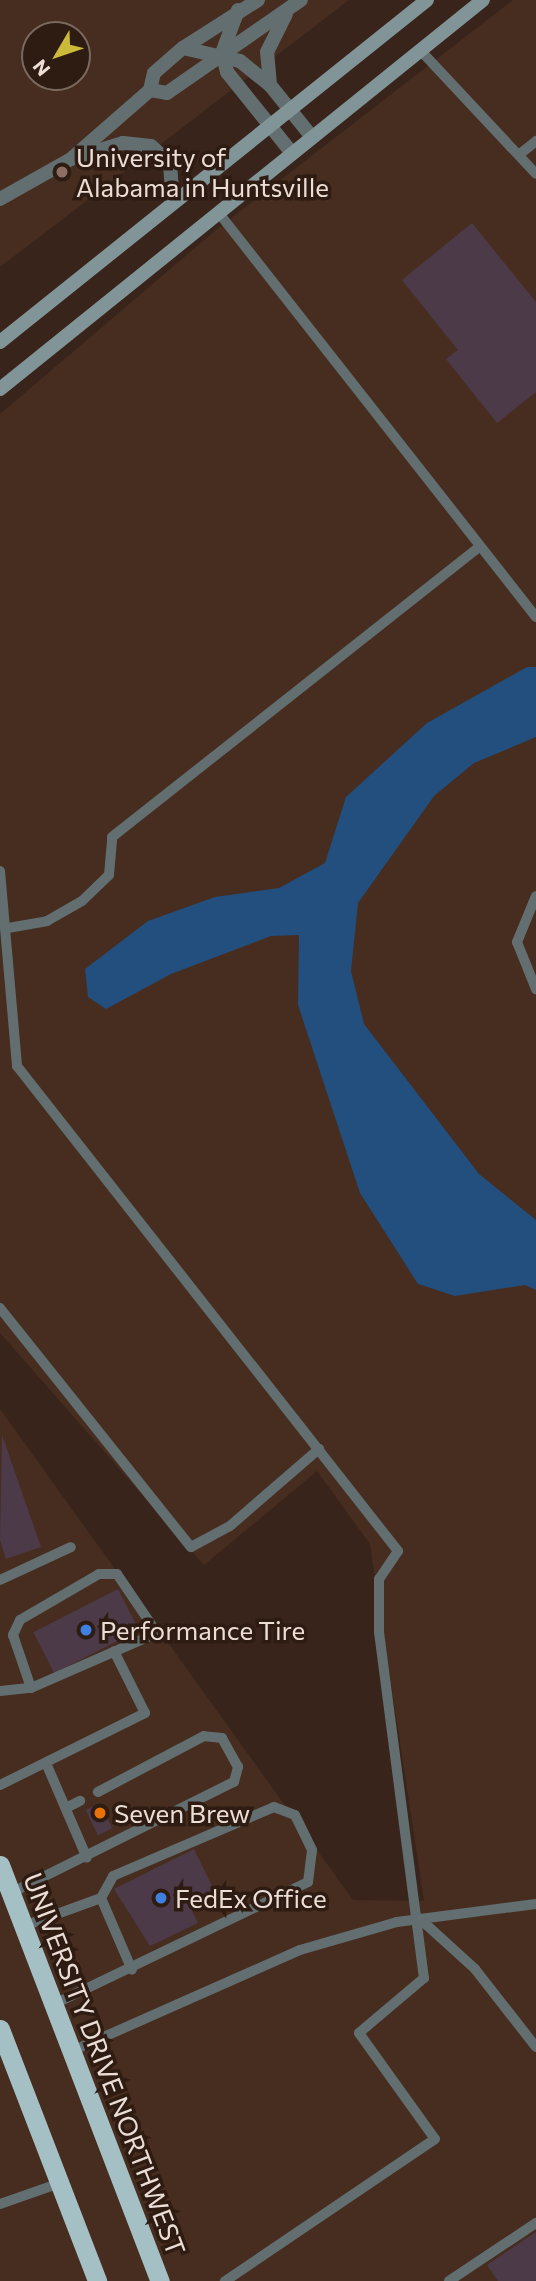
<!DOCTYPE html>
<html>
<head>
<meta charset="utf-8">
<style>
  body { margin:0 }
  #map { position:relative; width:536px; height:2281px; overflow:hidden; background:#38241a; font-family:Commissioner,sans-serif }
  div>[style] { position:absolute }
  .built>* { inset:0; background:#462d1f }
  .water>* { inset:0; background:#224f7d }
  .building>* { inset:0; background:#4c3a49; transform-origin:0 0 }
  .service>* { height:10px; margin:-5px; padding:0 5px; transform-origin:5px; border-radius:5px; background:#626e70 }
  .minor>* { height:14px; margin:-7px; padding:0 7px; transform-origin:7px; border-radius:7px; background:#626e70 }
  .secondary>* { height:14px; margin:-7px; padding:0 7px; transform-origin:7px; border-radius:7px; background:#819598 }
  .trunk>* { height:19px; margin:-9.5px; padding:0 9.5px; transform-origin:9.5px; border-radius:9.5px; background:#a4c0c5 }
  .dots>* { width:19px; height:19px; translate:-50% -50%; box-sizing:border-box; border:4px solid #2e1b11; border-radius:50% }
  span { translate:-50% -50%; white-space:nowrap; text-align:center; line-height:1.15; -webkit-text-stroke:7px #2e1b11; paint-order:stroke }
  .poi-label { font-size:26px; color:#ebded7 }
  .left { translate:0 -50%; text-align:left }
  .street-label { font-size:26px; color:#ebded7 }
  .north { position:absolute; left:21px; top:21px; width:70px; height:70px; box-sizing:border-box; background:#2e1b11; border:2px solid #7a6960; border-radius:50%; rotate:231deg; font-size:19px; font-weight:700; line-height:28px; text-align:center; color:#ebded7 }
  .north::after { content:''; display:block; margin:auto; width:24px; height:32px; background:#cbb939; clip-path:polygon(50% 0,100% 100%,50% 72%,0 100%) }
</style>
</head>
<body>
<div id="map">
  <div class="built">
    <div style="clip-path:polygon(evenodd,0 0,349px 0,0 267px,0 0,35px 35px,77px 35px,77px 77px,35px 77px,35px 35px)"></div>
    <div style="clip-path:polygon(513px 0,536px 0,536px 2281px,0 2281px,0 1409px,353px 1900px,424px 1901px,370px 1544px,317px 1471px,204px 1565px,0 1333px,0 414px,216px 230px)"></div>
  </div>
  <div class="water">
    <div style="clip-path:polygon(527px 667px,536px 667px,536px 737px,474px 763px,434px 796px,358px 903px,351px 971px,364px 1024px,479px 1174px,536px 1220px,536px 1290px,525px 1285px,455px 1296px,418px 1284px,360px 1193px,298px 1005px,299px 935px,271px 936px,171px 974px,106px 1009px,88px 997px,85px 969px,148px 921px,215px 897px,279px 888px,325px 863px,346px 797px,427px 723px)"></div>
  </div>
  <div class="building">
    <div style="clip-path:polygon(472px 223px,536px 302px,536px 392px,497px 423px,446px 359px,458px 350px,402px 280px)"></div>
    <div style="clip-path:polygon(2px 1435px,41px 1547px,6px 1559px,0 1540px)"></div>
    <div style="left:118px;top:1589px;width:46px;height:95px;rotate:63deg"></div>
    <div style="left:100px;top:1803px;width:28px;height:16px;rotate:64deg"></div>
    <div style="clip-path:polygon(194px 1849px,215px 1892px,189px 1905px,198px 1923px,150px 1946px,114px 1889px)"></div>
    <div style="clip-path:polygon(536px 2232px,536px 2281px,498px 2281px,487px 2265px)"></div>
  </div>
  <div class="service">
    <div style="left:421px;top:51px;width:168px;rotate:46.9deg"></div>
    <div style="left:520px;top:154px;width:21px;rotate:-39deg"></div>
    <div style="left:218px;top:212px;width:515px;rotate:51.86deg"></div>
    <div style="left:0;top:871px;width:196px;rotate:85deg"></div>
    <div style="left:17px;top:1066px;width:617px;rotate:51.85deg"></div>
    <div style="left:398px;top:1551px;width:34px;rotate:124deg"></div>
    <div style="left:379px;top:1579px;width:53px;rotate:90deg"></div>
    <div style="left:379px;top:1632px;width:349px;rotate:82.6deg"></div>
    <div style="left:424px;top:1978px;width:85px;rotate:139.8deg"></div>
    <div style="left:359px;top:2033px;width:130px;rotate:54.4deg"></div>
    <div style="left:435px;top:2139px;width:254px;rotate:145.9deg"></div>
    <div style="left:536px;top:896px;width:50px;rotate:112.4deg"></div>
    <div style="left:517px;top:942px;width:51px;rotate:68deg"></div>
    <div style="left:8px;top:928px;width:40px;rotate:-10deg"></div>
    <div style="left:47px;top:921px;width:40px;rotate:-29.7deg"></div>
    <div style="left:82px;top:901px;width:37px;rotate:-44deg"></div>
    <div style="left:109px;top:875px;width:38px;rotate:-85deg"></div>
    <div style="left:112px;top:837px;width:468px;rotate:-38.3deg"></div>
    <div style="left:0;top:1308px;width:306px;rotate:51.4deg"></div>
    <div style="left:191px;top:1547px;width:44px;rotate:-28.3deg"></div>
    <div style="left:230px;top:1526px;width:118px;rotate:-40.9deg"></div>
    <div style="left:0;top:1580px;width:78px;rotate:-24.9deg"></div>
    <div style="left:0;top:1691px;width:31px;rotate:-6deg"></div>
    <div style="left:31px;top:1688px;width:137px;rotate:-23.6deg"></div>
    <div style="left:157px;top:1633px;width:71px;rotate:-124.1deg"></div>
    <div style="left:117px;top:1574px;width:18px;rotate:180deg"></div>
    <div style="left:99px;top:1574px;width:91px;rotate:149.8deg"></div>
    <div style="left:20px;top:1620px;width:17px;rotate:115deg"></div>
    <div style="left:13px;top:1635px;width:56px;rotate:71.2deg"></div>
    <div style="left:46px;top:1763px;width:103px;rotate:66.7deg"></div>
    <div style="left:0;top:1785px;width:162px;rotate:-26.4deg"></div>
    <div style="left:145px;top:1713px;width:69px;rotate:-116.6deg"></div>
    <div style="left:66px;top:1808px;width:16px;rotate:-27deg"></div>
    <div style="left:11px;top:1893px;width:249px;rotate:-26.5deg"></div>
    <div style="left:234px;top:1782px;width:16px;rotate:-75deg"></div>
    <div style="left:238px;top:1767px;width:33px;rotate:-119deg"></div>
    <div style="left:222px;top:1738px;width:18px;rotate:-174deg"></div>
    <div style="left:204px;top:1736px;width:120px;rotate:152.2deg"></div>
    <div style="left:101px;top:1898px;width:78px;rotate:66.7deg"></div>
    <div style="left:419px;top:1918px;width:76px;rotate:42.3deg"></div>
    <div style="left:475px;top:1969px;width:99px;rotate:52deg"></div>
    <div style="left:24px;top:1926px;width:82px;rotate:-20deg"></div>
    <div style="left:101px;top:1898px;width:25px;rotate:-61deg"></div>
    <div style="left:113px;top:1876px;width:175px;rotate:-23.2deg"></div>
    <div style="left:274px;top:1807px;width:22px;rotate:21deg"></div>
    <div style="left:295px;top:1815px;width:39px;rotate:64deg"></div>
    <div style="left:312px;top:1850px;width:32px;rotate:97deg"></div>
    <div style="left:308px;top:1882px;width:281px;rotate:154.3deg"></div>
    <div style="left:72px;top:2051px;width:249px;rotate:-23.9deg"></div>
    <div style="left:300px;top:1950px;width:101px;rotate:-16.1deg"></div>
    <div style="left:397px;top:1922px;width:140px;rotate:-7.4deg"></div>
    <div style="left:0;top:2204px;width:64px;rotate:-19.3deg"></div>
    <div style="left:449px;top:2281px;width:105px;rotate:-33.7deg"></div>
  </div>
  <div class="minor">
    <div style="left:238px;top:10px;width:46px;rotate:110.4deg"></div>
    <div style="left:222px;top:53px;width:20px;rotate:75deg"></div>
    <div style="left:227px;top:72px;width:104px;rotate:51.3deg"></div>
    <div style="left:183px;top:48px;width:58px;rotate:12.8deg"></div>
    <div style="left:240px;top:61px;width:38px;rotate:39deg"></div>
    <div style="left:270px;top:85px;width:67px;rotate:51.1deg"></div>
    <div style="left:270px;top:85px;width:33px;rotate:-95deg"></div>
    <div style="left:267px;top:52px;width:42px;rotate:-63.4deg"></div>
    <div style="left:150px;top:90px;width:17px;rotate:10deg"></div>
    <div style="left:167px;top:93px;width:163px;rotate:-34.8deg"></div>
    <div style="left:78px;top:157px;width:47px;rotate:-17.3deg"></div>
    <div style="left:123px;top:143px;width:28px;rotate:6deg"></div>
    <div style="left:151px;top:146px;width:25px;rotate:42deg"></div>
    <div style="left:170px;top:163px;width:39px;rotate:86deg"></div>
    <div style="left:0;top:199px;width:81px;rotate:-29.4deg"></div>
    <div style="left:71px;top:159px;width:105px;rotate:-41.1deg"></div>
    <div style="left:150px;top:90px;width:17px;rotate:-77deg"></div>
    <div style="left:154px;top:73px;width:38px;rotate:-41deg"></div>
    <div style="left:183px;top:48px;width:89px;rotate:-32.6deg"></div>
  </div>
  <div class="secondary">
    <div style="left:0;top:342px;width:547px;rotate:-38.69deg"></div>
    <div style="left:0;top:389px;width:620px;rotate:-38.85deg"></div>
  </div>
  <div class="trunk">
    <div style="left:0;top:1865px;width:446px;rotate:69deg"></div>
    <div style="left:0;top:2029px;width:270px;rotate:68.9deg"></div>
  </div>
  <div class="dots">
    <div style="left:62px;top:172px;background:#8d6e63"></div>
    <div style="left:86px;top:1630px;background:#3f7fe0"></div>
    <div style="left:100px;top:1813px;background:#e8710a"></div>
    <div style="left:161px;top:1898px;background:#3f7fe0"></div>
  </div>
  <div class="poi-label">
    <span class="left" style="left:76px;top:172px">University of<br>Alabama in Huntsville</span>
    <span class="left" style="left:100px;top:1630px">Performance Tire</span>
    <span class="left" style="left:114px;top:1813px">Seven Brew</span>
    <span class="left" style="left:175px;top:1898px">FedEx Office</span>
  </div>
  <div class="street-label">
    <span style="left:105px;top:2064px;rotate:69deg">UNIVERSITY DRIVE NORTHWEST</span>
  </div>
  <div class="north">N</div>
</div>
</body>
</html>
